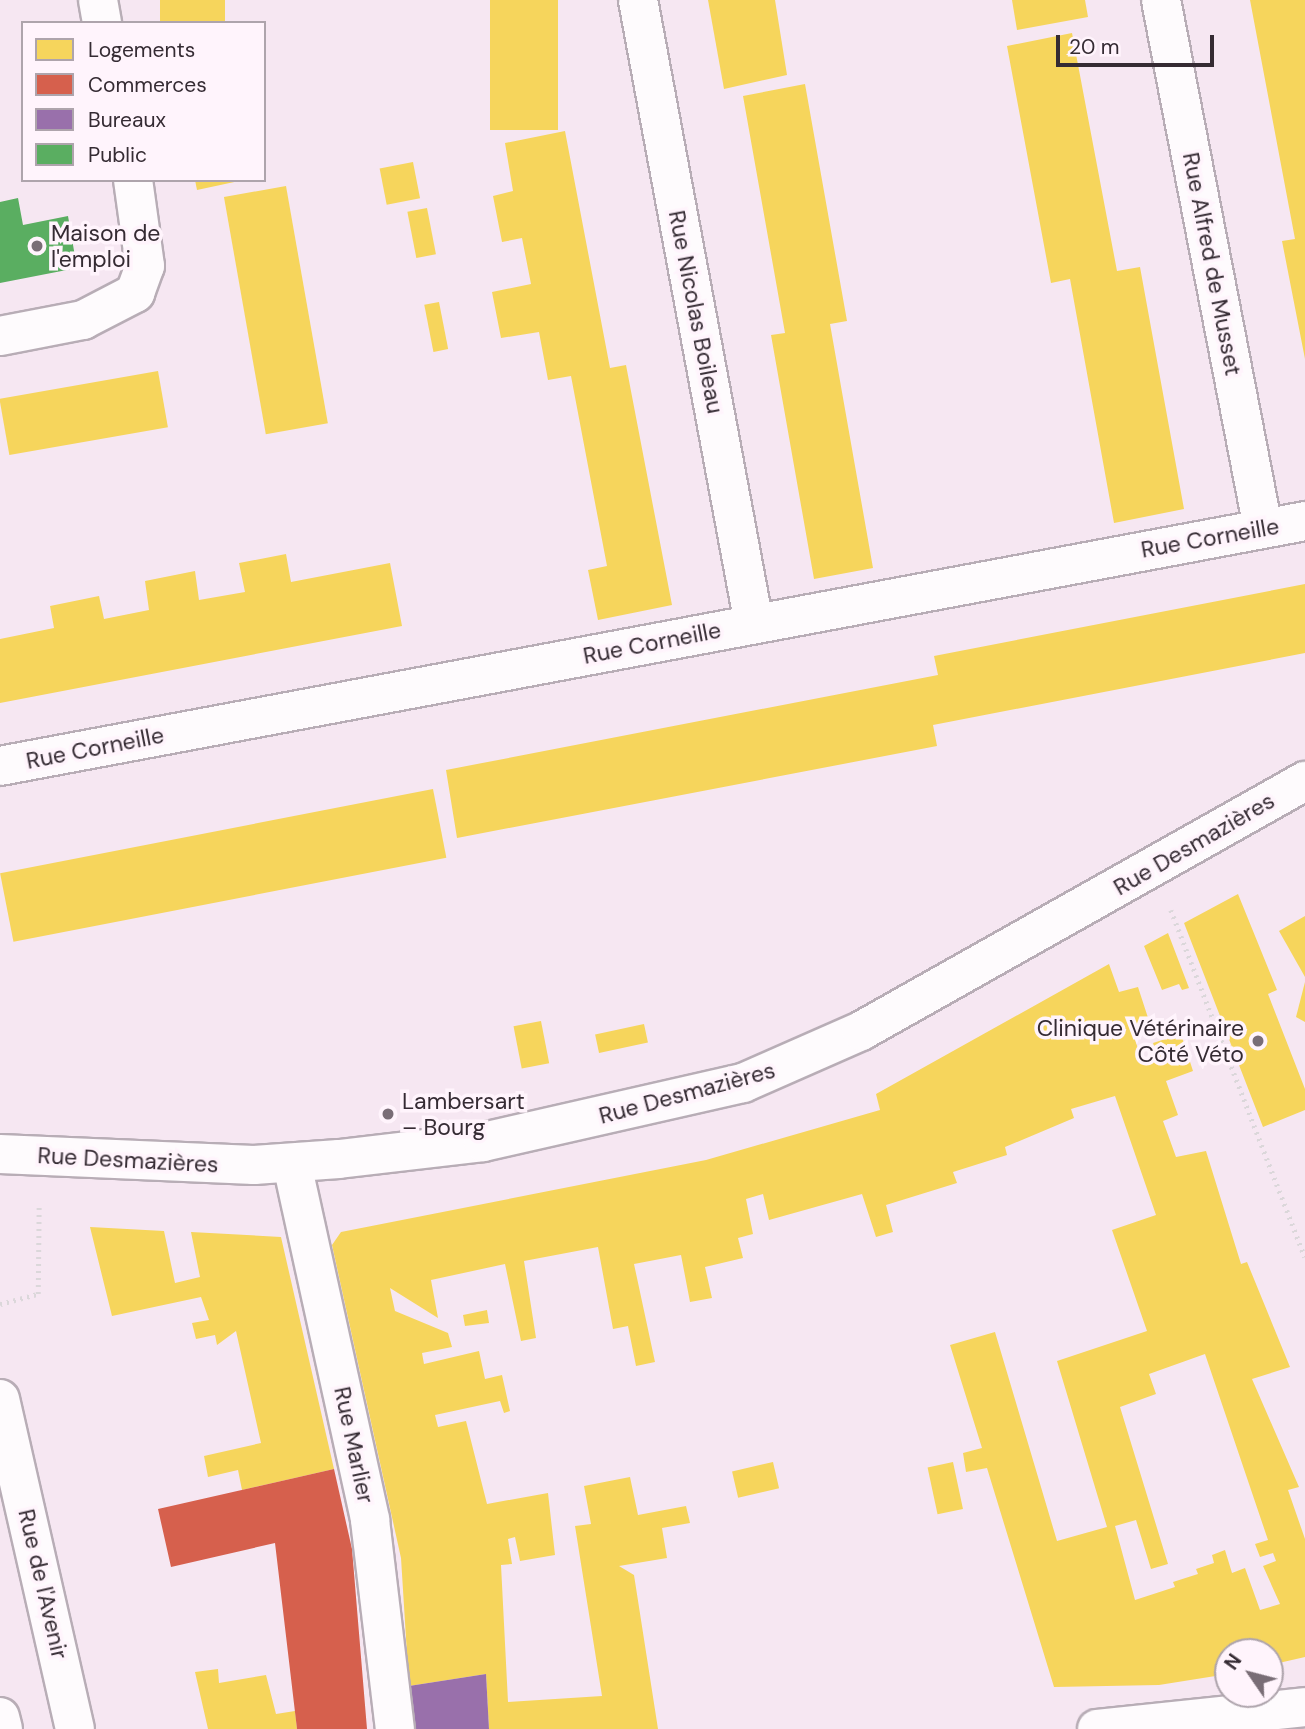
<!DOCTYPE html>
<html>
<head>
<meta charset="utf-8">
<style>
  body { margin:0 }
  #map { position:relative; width:1305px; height:1729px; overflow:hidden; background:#f6e7f2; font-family:"DM Sans",sans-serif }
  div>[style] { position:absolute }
  .homes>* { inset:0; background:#f6d55c; transform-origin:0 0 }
  .shops>* { inset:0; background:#d6604d }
  .offices>* { inset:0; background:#9970ab }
  .public>* { inset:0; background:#5aae61 }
  .path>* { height:4.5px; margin-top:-2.25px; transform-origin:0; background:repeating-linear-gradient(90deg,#dbd7da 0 2px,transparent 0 7px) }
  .roads { filter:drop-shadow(2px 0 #b8adb6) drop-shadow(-2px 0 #b8adb6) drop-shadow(0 2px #b8adb6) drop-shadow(0 -2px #b8adb6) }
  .minor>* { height:38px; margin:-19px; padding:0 19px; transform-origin:19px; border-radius:19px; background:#fefbfd }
  .tertiary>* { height:38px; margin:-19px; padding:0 19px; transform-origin:19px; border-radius:19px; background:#fefbfd }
  .dots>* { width:19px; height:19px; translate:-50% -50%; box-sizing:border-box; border:4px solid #fff4fc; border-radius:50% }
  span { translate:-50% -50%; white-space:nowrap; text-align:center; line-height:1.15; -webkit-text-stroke:7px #fff4fc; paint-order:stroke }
  .poi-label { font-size:23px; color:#352b33 }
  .left { translate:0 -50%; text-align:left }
  .right { translate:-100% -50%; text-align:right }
  .street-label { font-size:23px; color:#352b33 }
  .legend { position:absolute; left:21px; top:21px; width:245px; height:161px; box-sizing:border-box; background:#fff4fc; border:2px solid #aea4ac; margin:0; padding:9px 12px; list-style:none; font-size:21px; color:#352b33 }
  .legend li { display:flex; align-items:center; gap:14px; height:35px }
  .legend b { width:35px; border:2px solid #aea4ac }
  .north { position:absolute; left:1214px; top:1638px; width:70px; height:70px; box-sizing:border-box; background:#fff4fc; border:2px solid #aea4ac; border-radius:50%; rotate:305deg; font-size:19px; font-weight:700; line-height:28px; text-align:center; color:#352b33 }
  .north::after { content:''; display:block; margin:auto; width:24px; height:32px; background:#796d76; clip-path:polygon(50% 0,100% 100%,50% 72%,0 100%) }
  .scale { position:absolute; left:1056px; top:35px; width:158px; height:32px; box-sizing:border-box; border:4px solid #352b33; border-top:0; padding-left:9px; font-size:21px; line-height:24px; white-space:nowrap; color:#352b33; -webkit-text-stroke:5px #fff4fc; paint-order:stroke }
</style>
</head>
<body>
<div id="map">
  <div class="homes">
    <div style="left:160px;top:0;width:65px;height:23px"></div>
    <div style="left:490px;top:0;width:68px;height:130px"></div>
    <div style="clip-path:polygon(708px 0,775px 0,787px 75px,724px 89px)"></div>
    <div style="clip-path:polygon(1012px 0,1085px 0,1088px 17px,1017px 30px)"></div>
    <div style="clip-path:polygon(1250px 0,1305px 0,1305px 359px,1282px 241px,1295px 239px)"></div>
    <div style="clip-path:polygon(1072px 33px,1117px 271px,1140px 267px,1184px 509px,1114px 523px,1070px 279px,1051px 283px,1007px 46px)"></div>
    <div style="clip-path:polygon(805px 84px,847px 321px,830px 324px,873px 568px,814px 579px,771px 335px,785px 333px,743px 96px)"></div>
    <div style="clip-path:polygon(565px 131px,610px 368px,626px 365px,672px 605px,598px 620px,588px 570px,607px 566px,571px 376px,548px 380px,539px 332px,501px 338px,492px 292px,531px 284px,522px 238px,502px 242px,493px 196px,513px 191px,505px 143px)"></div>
    <div style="left:413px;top:162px;width:37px;height:34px;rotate:79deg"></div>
    <div style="clip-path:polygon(195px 180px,239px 180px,239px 181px,197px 190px)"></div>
    <div style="left:286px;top:186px;width:241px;height:63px;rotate:80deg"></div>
    <div style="left:427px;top:208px;width:47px;height:20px;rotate:79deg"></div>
    <div style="left:439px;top:302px;width:48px;height:15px;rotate:79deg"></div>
    <div style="left:158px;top:371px;width:57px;height:161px;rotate:80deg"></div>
    <div style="clip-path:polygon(286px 554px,291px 582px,390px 563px,402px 626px,0 703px,0 639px,54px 628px,50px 606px,99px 596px,104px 619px,149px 610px,145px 581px,195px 571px,199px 600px,245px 592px,239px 563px)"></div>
    <div style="clip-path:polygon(1305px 584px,1305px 653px,933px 725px,937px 746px,457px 838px,446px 770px,938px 675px,934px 656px)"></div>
    <div style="left:433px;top:789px;width:70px;height:441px;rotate:79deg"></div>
    <div style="clip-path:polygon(1238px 894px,1277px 990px,1268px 994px,1305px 1089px,1305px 1110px,1263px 1127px,1184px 923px)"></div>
    <div style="clip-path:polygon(1305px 916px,1305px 977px,1279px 931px)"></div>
    <div style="clip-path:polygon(1168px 933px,1189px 988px,1182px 990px,1179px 984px,1162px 990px,1144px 946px)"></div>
    <div style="clip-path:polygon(evenodd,1109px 964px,1119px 992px,1138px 987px,1152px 1030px,1134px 1037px,1142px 1060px,1157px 1055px,1153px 1043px,1181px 1034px,1193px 1071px,1166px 1081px,1178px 1115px,1163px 1121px,1176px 1157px,1206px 1151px,1241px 1264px,1247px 1262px,1290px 1367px,1252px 1379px,1299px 1487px,1288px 1490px,1305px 1539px,1305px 1657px,1270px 1665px,1270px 1652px,1228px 1652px,1228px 1674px,1159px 1685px,1054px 1687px,987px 1468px,966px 1472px,963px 1453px,982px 1448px,950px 1345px,995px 1332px,1057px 1541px,1107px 1527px,1057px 1361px,1147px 1331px,1112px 1230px,1156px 1215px,1115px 1096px,1071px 1109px,1074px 1118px,1005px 1147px,1007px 1155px,953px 1172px,957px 1183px,886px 1205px,893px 1232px,876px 1237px,862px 1194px,769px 1220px,763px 1194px,746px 1199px,753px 1234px,738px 1238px,743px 1258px,705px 1267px,712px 1298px,690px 1302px,681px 1255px,634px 1264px,655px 1362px,636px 1366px,628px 1326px,613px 1329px,598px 1247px,524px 1261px,536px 1338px,521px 1341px,505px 1264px,431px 1280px,438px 1318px,390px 1288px,395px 1311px,448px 1333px,452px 1347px,422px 1353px,424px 1364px,479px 1351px,485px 1379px,502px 1375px,510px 1411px,504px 1413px,500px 1401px,435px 1415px,438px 1427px,466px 1421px,487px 1504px,548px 1493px,555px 1555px,520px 1561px,515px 1537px,508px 1539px,512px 1564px,501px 1565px,508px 1702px,602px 1696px,575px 1526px,591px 1524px,584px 1486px,630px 1477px,638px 1515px,686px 1506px,690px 1523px,662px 1528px,667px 1558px,619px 1566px,634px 1575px,658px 1729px,489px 1729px,486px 1674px,409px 1686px,401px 1558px,332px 1245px,341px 1232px,706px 1160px,880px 1110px,876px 1094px,1109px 964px,1205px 1354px,1268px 1540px,1255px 1544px,1260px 1557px,1273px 1553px,1276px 1561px,1263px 1566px,1280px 1604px,1260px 1610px,1245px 1568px,1232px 1573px,1225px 1550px,1212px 1555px,1214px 1563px,1196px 1569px,1198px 1574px,1173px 1582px,1175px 1587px,1135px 1600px,1115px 1526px,1136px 1520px,1151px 1569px,1168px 1564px,1120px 1407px,1156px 1394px,1149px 1374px,1205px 1354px)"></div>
    <div style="clip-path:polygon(1305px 982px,1305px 1022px,1296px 1017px)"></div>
    <div style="left:541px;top:1021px;width:43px;height:28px;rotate:79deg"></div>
    <div style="left:644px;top:1024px;width:19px;height:50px;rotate:78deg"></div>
    <div style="clip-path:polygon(90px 1227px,164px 1231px,175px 1283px,200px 1277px,191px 1232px,281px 1237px,334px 1469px,242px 1490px,238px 1470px,208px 1477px,204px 1456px,261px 1443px,236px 1331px,217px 1345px,215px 1335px,196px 1339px,192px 1323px,209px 1320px,201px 1297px,112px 1316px)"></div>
    <div style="clip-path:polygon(487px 1310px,489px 1323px,465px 1326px,463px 1315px)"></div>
    <div style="left:773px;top:1462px;width:27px;height:42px;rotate:77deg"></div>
    <div style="left:953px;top:1462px;width:48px;height:26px;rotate:78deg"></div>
    <div style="clip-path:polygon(218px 1669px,219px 1683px,266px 1675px,276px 1714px,295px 1711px,297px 1729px,208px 1729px,195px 1672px)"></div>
  </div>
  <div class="shops">
    <div style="clip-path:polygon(334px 1469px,352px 1549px,367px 1729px,297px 1729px,275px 1543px,171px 1567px,158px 1509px)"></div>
  </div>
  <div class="offices">
    <div style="clip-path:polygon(486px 1674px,489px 1729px,413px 1729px,409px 1686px)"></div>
  </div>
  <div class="public">
    <div style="clip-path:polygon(18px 198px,23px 225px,68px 216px,77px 268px,0 283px,0 202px)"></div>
  </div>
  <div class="path">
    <div style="left:1171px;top:910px;width:372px;rotate:68.9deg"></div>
    <div style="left:0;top:1304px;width:39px;rotate:-15deg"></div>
    <div style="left:38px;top:1294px;width:91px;rotate:-89.4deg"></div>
  </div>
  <div class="roads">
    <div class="minor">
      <div style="left:98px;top:0;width:23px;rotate:80deg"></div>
      <div style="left:638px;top:0;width:635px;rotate:79.47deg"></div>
      <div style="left:1161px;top:0;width:538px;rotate:79.07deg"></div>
      <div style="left:0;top:336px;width:85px;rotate:-10.9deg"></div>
      <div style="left:83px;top:320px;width:59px;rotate:-27.4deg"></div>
      <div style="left:135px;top:293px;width:29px;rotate:-70deg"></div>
      <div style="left:145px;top:266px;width:87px;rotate:-97.9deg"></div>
      <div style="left:0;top:766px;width:1328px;rotate:-10.63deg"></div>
      <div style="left:292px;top:1164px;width:364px;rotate:77.6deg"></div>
      <div style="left:370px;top:1520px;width:210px;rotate:83.2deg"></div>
      <div style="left:1097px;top:1729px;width:209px;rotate:-6deg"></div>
    </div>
    <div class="tertiary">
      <div style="left:0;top:1154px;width:254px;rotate:2.5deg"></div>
      <div style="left:254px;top:1165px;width:85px;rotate:-4deg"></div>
      <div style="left:339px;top:1159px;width:145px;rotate:-6.7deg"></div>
      <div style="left:483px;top:1142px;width:267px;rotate:-12.8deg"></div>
      <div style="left:743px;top:1083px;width:129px;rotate:-23.8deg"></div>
      <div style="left:861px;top:1031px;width:510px;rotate:-29.38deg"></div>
      <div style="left:0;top:1399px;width:338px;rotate:77.2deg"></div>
      <div style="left:0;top:1717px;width:12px;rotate:76deg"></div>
    </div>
  </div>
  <div class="dots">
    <div style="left:37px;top:246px;background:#796d76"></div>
    <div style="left:1258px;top:1041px;background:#796d76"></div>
    <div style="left:388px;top:1114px;background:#796d76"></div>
  </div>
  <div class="poi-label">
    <span class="left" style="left:51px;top:246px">Maison de<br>l'emploi</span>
    <span class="right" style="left:1244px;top:1041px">Clinique Vétérinaire<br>Côté Véto</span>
    <span class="left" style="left:402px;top:1114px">Lambersart<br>– Bourg</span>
  </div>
  <div class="street-label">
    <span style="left:1212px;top:264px;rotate:79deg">Rue Alfred de Musset</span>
    <span style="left:696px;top:312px;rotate:79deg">Rue Nicolas Boileau</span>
    <span style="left:1210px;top:538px;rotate:-10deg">Rue Corneille</span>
    <span style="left:652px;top:643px;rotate:-11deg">Rue Corneille</span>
    <span style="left:95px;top:748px;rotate:-11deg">Rue Corneille</span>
    <span style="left:1194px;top:844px;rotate:-30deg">Rue Desmazières</span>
    <span style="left:687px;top:1093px;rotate:-15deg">Rue Desmazières</span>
    <span style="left:128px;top:1160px;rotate:3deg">Rue Desmazières</span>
    <span style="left:354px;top:1445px;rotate:78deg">Rue Marlier</span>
    <span style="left:43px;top:1584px;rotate:77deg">Rue de l'Avenir</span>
  </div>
  <ul class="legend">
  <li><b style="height:19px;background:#f6d55c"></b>Logements</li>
  <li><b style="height:19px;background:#d6604d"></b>Commerces</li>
  <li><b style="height:19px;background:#9970ab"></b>Bureaux</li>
  <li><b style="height:19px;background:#5aae61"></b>Public</li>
  </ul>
  <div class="north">N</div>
  <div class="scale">20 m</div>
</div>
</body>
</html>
